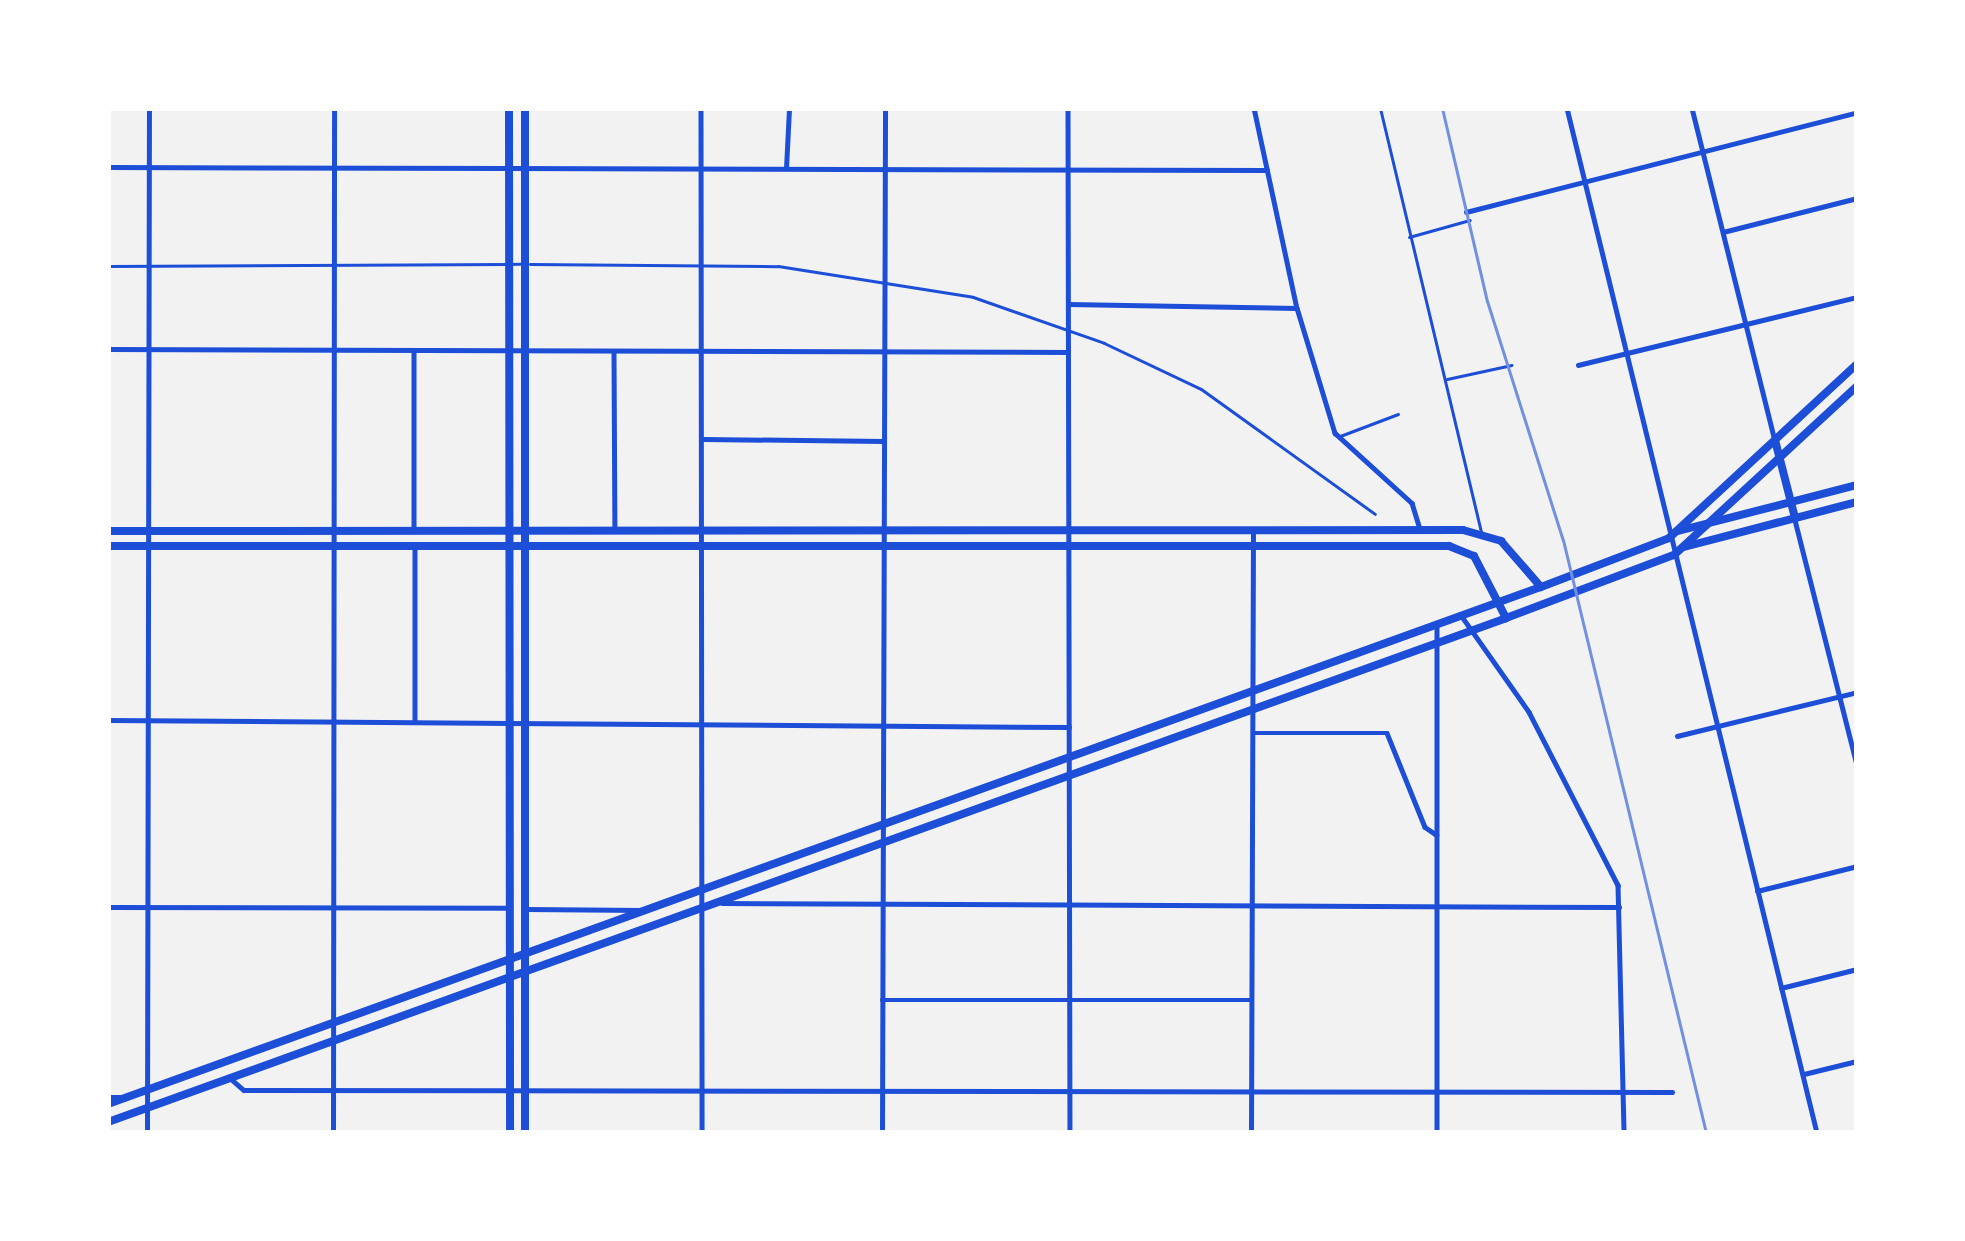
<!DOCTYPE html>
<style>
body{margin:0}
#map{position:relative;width:1965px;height:1241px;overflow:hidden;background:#f2f2f2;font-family:"Roboto Serif",serif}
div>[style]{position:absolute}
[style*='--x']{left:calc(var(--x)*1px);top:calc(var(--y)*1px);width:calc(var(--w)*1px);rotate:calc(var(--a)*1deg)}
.service>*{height:3px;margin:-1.5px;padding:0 1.5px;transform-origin:1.5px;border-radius:1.5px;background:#1d4ed8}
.minor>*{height:4.5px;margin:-2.25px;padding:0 2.25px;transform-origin:2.25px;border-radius:2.25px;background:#1d4ed8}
.secondary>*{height:8px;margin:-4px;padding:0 4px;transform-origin:4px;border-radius:4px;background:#1d4ed8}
.primary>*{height:8px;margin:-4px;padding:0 4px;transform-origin:4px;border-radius:4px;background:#1d4ed8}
.rail>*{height:3px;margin:-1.5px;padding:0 1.5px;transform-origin:1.5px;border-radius:1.5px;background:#7290e2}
span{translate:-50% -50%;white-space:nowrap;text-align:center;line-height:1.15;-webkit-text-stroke:9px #fff;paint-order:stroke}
.frame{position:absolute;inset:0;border:111px solid #fff;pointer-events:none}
</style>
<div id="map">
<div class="service">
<i style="--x:1380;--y:108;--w:436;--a:76.6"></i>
<i style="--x:1409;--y:237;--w:63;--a:-15.6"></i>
<i style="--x:530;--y:264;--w:248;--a:0.5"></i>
<i style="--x:778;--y:266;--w:197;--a:9"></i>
<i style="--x:973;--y:297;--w:139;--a:19.3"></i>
<i style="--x:1104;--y:343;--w:107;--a:25.4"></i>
<i style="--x:1201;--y:389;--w:214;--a:35.7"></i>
<i style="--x:108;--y:266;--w:412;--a:-0.3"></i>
<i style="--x:1447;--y:379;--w:66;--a:-12.3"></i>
<i style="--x:1340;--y:436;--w:62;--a:-20.8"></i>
</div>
<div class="minor">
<i style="--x:701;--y:108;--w:1025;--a:89.94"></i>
<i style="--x:1068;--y:108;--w:1025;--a:89.89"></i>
<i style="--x:1254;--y:108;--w:205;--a:77.9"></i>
<i style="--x:1297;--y:308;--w:131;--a:73.1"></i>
<i style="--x:1335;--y:433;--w:104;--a:42.3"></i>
<i style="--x:1412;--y:503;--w:28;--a:73"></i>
<i style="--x:1567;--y:108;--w:1055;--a:76.29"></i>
<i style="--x:1692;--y:108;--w:342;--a:76"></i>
<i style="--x:108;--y:167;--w:1159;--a:0.15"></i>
<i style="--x:786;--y:168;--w:60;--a:-87.1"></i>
<i style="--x:1466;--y:212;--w:404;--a:-14.3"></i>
<i style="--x:1723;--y:232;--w:138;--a:-14.2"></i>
<i style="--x:1068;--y:304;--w:228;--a:1"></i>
<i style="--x:108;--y:349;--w:960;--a:0.18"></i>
<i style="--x:414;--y:352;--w:179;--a:90"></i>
<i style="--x:614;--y:353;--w:175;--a:89.7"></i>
<i style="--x:1578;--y:365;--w:287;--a:-13.7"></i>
<i style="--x:703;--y:439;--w:180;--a:0.6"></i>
<i style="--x:1795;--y:520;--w:253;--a:75.8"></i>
<i style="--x:415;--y:547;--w:173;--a:90"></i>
<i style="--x:1463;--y:618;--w:115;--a:54.9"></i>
<i style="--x:1529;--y:712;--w:195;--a:62.8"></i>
<i style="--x:1618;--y:885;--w:248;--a:88.6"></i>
<i style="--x:1437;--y:624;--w:509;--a:90"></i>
<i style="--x:108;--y:720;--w:961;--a:0.42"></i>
<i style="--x:1253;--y:733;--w:134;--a:0"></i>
<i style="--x:1387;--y:733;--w:101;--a:68"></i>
<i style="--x:1425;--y:827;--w:14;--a:34"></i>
<i style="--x:1677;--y:736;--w:185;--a:-13.7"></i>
<i style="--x:1757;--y:891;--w:103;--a:-14"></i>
<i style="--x:722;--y:903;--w:897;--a:0.26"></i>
<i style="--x:108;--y:907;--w:402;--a:0.1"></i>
<i style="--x:527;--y:909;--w:115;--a:0.5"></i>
<i style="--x:1781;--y:988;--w:78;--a:-14"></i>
<i style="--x:882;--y:1000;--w:370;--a:0"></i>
<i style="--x:1804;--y:1074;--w:55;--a:-13.8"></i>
<i style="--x:230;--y:1078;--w:18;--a:41"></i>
<i style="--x:244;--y:1090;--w:1428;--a:0.08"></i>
<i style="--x:108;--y:1097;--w:13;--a:0"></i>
<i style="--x:147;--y:1133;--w:1025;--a:-89.89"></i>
<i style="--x:333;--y:1133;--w:1025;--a:-89.94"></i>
<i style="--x:882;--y:1133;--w:1025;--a:-89.83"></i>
<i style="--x:1251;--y:1133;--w:600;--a:-89.81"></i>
</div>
<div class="secondary">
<i style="--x:1775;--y:440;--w:81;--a:75.6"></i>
<i style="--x:1678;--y:531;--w:185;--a:-14.4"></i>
<i style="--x:1684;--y:547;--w:179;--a:-14.6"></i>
<i style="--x:108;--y:1104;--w:1523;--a:-19.84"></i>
<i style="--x:108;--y:1122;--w:1486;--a:-19.82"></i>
</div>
<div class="primary">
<i style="--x:509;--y:108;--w:1025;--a:89.94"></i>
<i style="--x:108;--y:531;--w:1355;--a:-0.04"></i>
<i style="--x:1463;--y:530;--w:40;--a:16"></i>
<i style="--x:1501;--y:541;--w:61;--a:49"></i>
<i style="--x:1541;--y:587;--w:137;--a:-20.9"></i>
<i style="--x:1669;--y:538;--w:256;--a:-42.8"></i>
<i style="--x:108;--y:546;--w:1341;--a:0"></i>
<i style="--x:1449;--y:546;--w:27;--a:22"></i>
<i style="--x:1474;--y:556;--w:70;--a:62.7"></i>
<i style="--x:1506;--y:618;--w:179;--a:-20.6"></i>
<i style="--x:1674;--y:555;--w:249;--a:-42.7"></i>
<i style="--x:525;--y:1133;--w:1025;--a:-90"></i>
</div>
<div class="rail">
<i style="--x:1442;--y:108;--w:198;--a:76.9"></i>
<i style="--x:1487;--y:301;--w:251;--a:72.4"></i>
<i style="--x:1563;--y:540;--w:610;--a:76.44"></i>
</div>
<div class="frame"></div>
</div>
